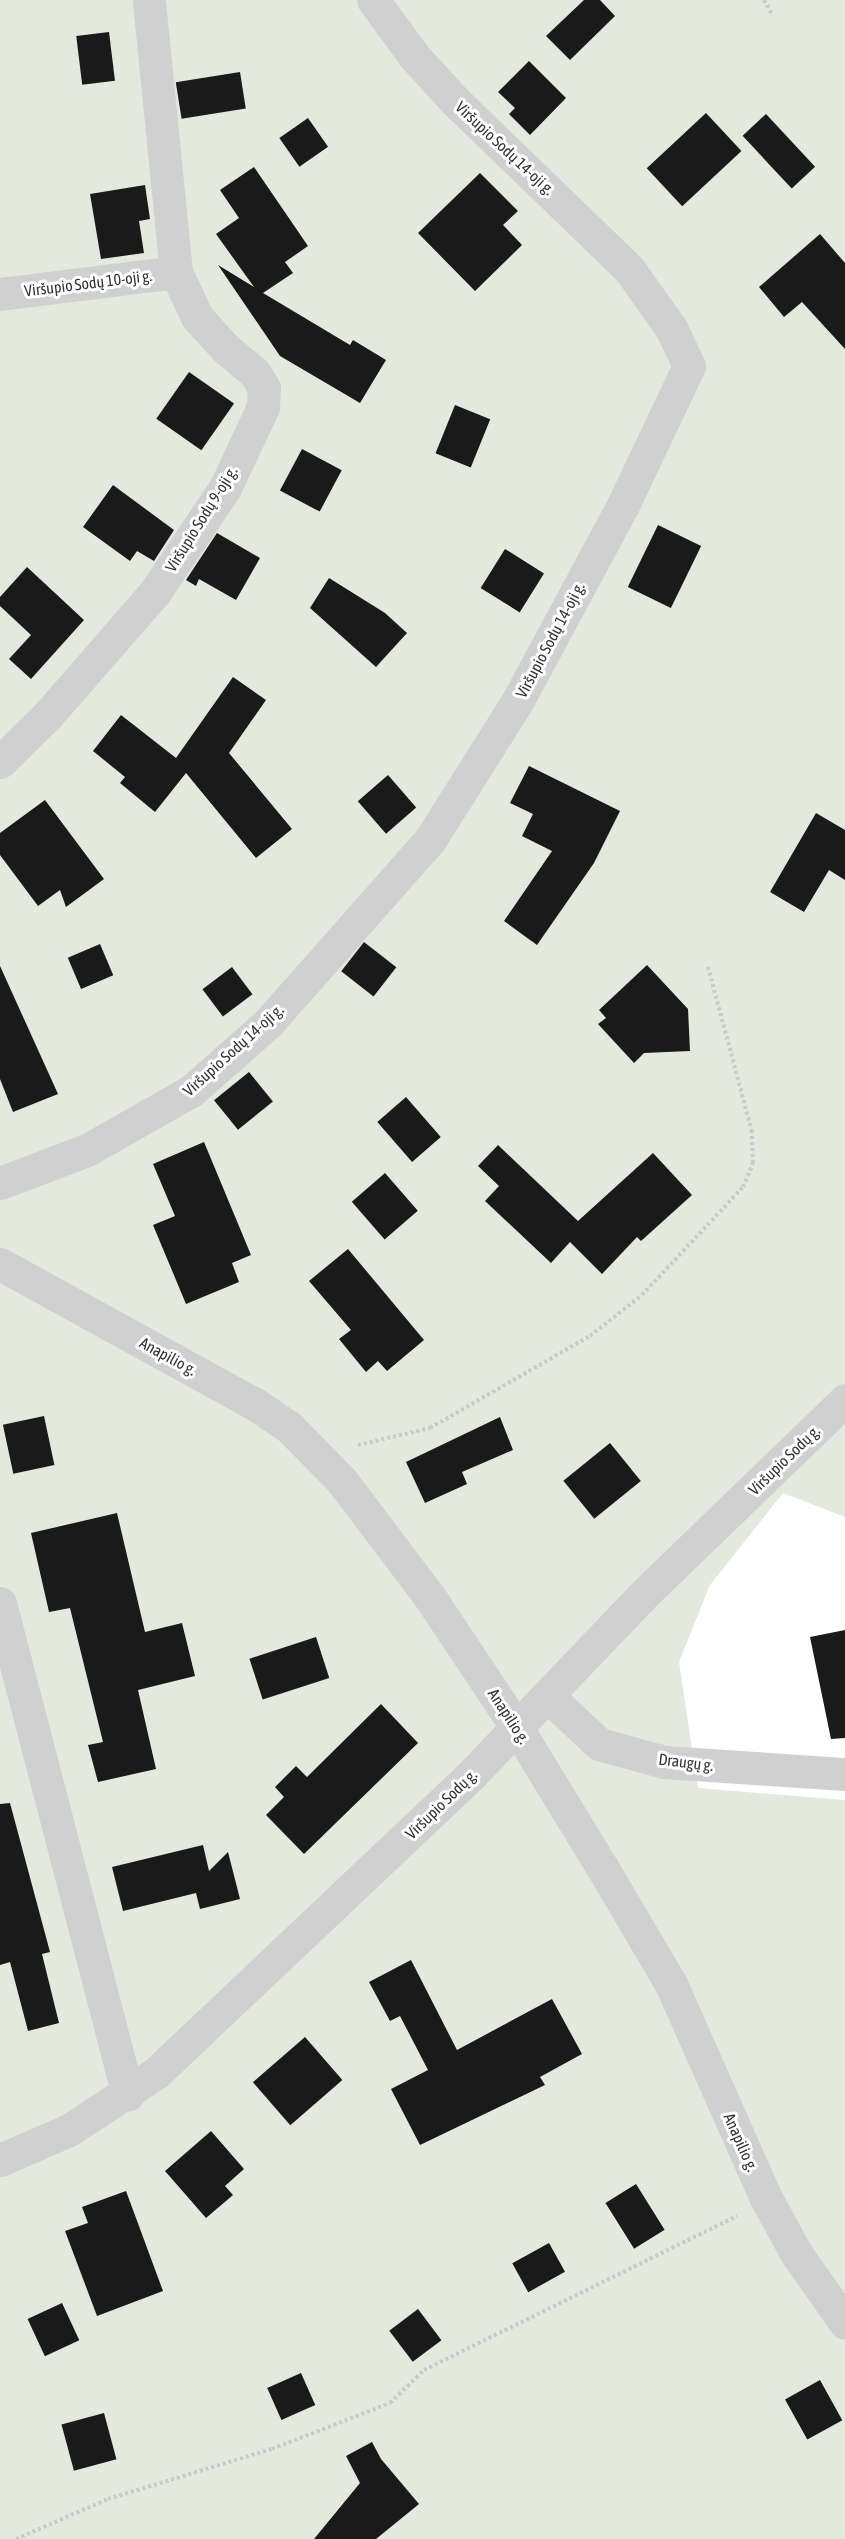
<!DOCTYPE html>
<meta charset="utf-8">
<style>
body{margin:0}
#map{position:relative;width:845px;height:2539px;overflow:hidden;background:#fff;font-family:"Asap Condensed",sans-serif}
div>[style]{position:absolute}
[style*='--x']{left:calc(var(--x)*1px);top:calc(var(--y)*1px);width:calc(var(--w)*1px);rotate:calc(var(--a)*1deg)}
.green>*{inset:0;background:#e3e9dc}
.building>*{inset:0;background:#1a1a1a;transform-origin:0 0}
.path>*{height:4px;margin-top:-2px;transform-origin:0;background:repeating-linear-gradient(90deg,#cacaca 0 3px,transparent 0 6px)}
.minor>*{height:33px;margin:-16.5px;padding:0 16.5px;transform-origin:16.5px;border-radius:16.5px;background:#d0d0d0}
span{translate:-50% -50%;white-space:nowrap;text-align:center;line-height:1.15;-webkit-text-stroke:6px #fff;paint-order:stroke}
.street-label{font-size:16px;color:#333}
</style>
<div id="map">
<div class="green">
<i style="clip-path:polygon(0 0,845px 0,845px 1517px,783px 1493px,710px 1585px,679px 1662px,698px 1788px,845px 1800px,845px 2539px,0 2539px)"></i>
</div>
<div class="building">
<i style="clip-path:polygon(584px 0,600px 0,615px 16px,570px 60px,546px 36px)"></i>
<i style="left:109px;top:32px;width:49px;height:33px;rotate:83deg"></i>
<i style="clip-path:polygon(529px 61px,566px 98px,530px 135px,509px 114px,515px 108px,498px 92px)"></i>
<i style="left:240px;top:72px;width:37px;height:65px;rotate:81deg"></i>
<i style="left:706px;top:113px;width:52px;height:81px;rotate:47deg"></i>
<i style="left:766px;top:114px;width:72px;height:32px;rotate:47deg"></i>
<i style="left:308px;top:118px;width:35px;height:35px;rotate:55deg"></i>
<i style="clip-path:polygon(254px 167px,308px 246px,285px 262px,293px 273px,263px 293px,350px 345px,353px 340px,386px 360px,360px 403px,280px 356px,218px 265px,254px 287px,216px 234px,239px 218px,220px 190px)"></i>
<i style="clip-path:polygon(480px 173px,518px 211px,503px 225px,522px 245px,475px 291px,418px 233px)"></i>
<i style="clip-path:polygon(145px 185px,150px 219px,139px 221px,144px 253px,101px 259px,90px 194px)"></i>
<i style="clip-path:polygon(820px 234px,845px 263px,845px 349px,802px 302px,784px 317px,759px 287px)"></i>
<i style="left:189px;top:372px;width:55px;height:57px;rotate:35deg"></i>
<i style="left:455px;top:405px;width:38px;height:52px;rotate:22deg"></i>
<i style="left:302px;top:449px;width:45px;height:47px;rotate:28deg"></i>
<i style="clip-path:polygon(113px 485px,174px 530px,154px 561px,137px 551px,130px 561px,83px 527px)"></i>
<i style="left:658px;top:525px;width:48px;height:69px;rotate:26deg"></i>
<i style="clip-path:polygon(217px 533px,260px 558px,236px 600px,199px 579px,196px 586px,186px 580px)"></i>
<i style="left:505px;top:549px;width:46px;height:46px;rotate:32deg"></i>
<i style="clip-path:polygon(27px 567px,84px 620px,31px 679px,9px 659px,31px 635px,0 606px,0 597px)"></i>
<i style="clip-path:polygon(329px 578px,385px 613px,407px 633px,376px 667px,310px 608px)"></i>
<i style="clip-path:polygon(233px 677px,266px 700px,229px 753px,292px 829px,256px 858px,186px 773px,155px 812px,120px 783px,125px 777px,93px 751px,121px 715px,176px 758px)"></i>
<i style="clip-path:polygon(529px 766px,620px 811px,594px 863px,537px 945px,504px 921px,552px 851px,522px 836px,533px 814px,510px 803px)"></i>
<i style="left:388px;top:775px;width:43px;height:40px;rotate:49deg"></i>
<i style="clip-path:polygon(45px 800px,104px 879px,66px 907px,60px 890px,38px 906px,0 855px,0 833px)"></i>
<i style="clip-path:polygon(816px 813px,845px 830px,845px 880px,829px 870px,804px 912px,770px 892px)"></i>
<i style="left:364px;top:942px;width:41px;height:37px;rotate:38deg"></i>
<i style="left:100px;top:944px;width:34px;height:35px;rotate:67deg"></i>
<i style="clip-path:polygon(647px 965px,688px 1009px,690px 1051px,644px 1053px,634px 1063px,598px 1024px,606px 1018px,599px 1010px)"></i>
<i style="clip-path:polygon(0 966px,58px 1094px,13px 1112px,0 1079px)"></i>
<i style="left:232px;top:967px;width:34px;height:37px;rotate:53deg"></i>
<i style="left:249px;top:1072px;width:38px;height:45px;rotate:51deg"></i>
<i style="left:406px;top:1097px;width:53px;height:38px;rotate:49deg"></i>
<i style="clip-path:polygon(204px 1142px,251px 1255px,232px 1263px,239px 1282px,186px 1304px,153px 1225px,175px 1216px,153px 1164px)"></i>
<i style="clip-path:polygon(498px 1145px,578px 1221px,653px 1153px,692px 1195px,641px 1241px,637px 1237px,602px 1274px,570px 1242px,551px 1263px,485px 1201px,499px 1186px,478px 1166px)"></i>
<i style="left:385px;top:1173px;width:50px;height:44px;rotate:49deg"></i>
<i style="clip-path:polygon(348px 1249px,424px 1340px,387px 1371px,378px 1361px,366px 1372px,339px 1339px,351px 1330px,309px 1281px)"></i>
<i style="left:44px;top:1416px;width:50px;height:42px;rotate:78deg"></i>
<i style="clip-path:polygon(500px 1417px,513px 1450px,462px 1472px,467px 1484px,425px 1503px,406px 1462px)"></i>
<i style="left:610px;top:1443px;width:49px;height:60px;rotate:51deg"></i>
<i style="clip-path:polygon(117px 1513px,145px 1632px,182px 1623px,195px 1676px,138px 1690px,156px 1769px,98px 1782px,88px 1745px,103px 1742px,70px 1608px,49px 1612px,31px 1533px)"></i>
<i style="clip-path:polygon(845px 1630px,845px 1738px,831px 1739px,810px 1637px)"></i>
<i style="left:316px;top:1637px;width:43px;height:70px;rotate:72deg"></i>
<i style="clip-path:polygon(381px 1704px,418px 1743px,304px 1854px,266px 1815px,284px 1797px,275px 1787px,296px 1766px,307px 1777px)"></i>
<i style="clip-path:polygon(10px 1803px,50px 1952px,42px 1954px,59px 2023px,28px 2031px,10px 1962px,0 1965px,0 1804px)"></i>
<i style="clip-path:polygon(203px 1845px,209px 1871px,228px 1852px,240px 1899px,200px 1909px,196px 1893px,123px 1911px,112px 1867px)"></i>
<i style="clip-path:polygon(411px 1960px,457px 2050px,552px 1999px,582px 2054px,540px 2077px,545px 2085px,420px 2145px,391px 2089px,428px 2070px,400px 2016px,390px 2021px,369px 1982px)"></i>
<i style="left:305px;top:2037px;width:57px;height:69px;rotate:49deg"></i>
<i style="clip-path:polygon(211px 2131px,244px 2169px,225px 2186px,233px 2195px,206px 2218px,165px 2171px)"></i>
<i style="left:636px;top:2184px;width:54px;height:36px;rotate:58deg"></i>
<i style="clip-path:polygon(126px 2191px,163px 2291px,97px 2316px,65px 2231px,88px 2223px,82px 2207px)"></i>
<i style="left:549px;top:2243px;width:33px;height:42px;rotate:61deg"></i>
<i style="left:62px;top:2303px;width:41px;height:38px;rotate:65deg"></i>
<i style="left:418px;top:2309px;width:39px;height:36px;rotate:53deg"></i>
<i style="left:301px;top:2373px;width:35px;height:37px;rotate:66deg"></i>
<i style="left:820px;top:2380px;width:46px;height:40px;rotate:61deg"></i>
<i style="left:104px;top:2413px;width:48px;height:44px;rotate:75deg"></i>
<i style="clip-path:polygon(372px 2442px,381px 2459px,419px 2504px,376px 2539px,314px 2539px,360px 2483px,346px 2456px)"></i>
</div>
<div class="path">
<i style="--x:764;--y:0;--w:18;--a:61"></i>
<i style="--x:358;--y:1445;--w:74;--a:-13.3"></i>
<i style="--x:430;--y:1428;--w:185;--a:-29.9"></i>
<i style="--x:590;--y:1336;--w:66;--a:-38.3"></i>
<i style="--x:642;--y:1295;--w:148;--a:-46.9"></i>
<i style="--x:743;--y:1187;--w:26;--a:-67"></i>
<i style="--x:753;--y:1163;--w:31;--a:-92"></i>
<i style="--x:752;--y:1132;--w:171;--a:-104.9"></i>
<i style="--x:16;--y:2539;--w:100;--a:-23.5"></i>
<i style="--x:108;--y:2499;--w:171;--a:-17"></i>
<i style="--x:272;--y:2449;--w:127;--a:-21.3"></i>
<i style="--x:390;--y:2403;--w:47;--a:-44.1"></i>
<i style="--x:424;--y:2370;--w:349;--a:-26.2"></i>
</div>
<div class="minor">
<i style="--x:0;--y:294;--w:177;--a:-7.1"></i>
<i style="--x:0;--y:762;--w:66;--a:-44.4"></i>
<i style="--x:47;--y:716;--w:164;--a:-48.9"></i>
<i style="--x:155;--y:592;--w:125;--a:-56.1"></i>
<i style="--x:225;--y:488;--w:89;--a:-64.9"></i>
<i style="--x:263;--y:407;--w:19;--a:-87"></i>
<i style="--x:264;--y:388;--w:17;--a:-121"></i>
<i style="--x:255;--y:373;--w:38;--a:-140"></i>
<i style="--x:226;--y:349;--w:43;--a:-132.2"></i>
<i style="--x:197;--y:317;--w:50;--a:-115"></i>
<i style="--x:176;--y:272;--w:273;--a:-95.7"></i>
<i style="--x:0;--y:1183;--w:93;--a:-20.8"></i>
<i style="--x:87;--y:1150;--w:120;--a:-29.6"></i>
<i style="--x:191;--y:1091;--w:103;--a:-41.4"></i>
<i style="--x:268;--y:1023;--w:244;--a:-48.5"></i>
<i style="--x:430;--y:840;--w:163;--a:-57.8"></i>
<i style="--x:517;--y:702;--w:224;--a:-61.7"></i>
<i style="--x:623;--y:505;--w:154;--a:-64.6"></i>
<i style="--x:689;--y:366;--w:42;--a:-115.3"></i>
<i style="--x:671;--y:328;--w:72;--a:-125.4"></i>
<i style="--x:629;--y:269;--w:239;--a:-136"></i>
<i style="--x:457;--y:103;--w:64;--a:-132.5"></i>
<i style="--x:414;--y:56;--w:69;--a:-126.2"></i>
<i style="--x:0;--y:1264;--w:291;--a:28.8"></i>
<i style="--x:255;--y:1404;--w:41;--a:34.1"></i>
<i style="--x:289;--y:1427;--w:76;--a:45.5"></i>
<i style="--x:342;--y:1481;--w:144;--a:52.9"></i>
<i style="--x:429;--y:1596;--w:159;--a:56.3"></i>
<i style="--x:517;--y:1728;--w:163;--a:58.6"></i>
<i style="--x:602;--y:1867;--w:136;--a:59.5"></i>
<i style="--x:671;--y:1984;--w:234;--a:66.1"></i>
<i style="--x:766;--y:2198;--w:63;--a:61.4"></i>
<i style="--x:796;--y:2253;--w:85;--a:55"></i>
<i style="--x:0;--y:1603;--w:508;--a:75.42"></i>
<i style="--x:548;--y:1696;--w:70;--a:43.3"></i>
<i style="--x:599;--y:1744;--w:67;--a:15.5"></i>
<i style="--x:664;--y:1762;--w:181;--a:3.8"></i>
<i style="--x:0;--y:2160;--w:75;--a:-23.5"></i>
<i style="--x:69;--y:2130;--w:104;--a:-33.2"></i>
<i style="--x:156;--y:2073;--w:436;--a:-43.4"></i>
<i style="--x:473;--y:1773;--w:242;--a:-46.3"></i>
<i style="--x:640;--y:1598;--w:285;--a:-44"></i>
</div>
<div class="street-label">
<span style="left:505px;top:148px;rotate:43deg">Viršupio Sodų 14-oji g.</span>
<span style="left:88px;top:283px;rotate:-7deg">Viršupio Sodų 10-oji g.</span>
<span style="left:201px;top:519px;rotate:-58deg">Viršupio Sodų 9-oji g.</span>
<span style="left:550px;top:640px;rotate:-62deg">Viršupio Sodų 14-oji g.</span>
<span style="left:233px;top:1050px;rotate:-42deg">Viršupio Sodų 14-oji g.</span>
<span style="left:168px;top:1356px;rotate:29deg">Anapilio g.</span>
<span style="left:784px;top:1460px;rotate:-44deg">Viršupio Sodų g.</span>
<span style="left:509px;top:1716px;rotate:57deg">Anapilio g.</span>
<span style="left:686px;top:1762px;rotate:7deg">Draugų g.</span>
<span style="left:441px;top:1804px;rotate:-44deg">Viršupio Sodų g.</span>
<span style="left:741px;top:2142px;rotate:66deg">Anapilio g.</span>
</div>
</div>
